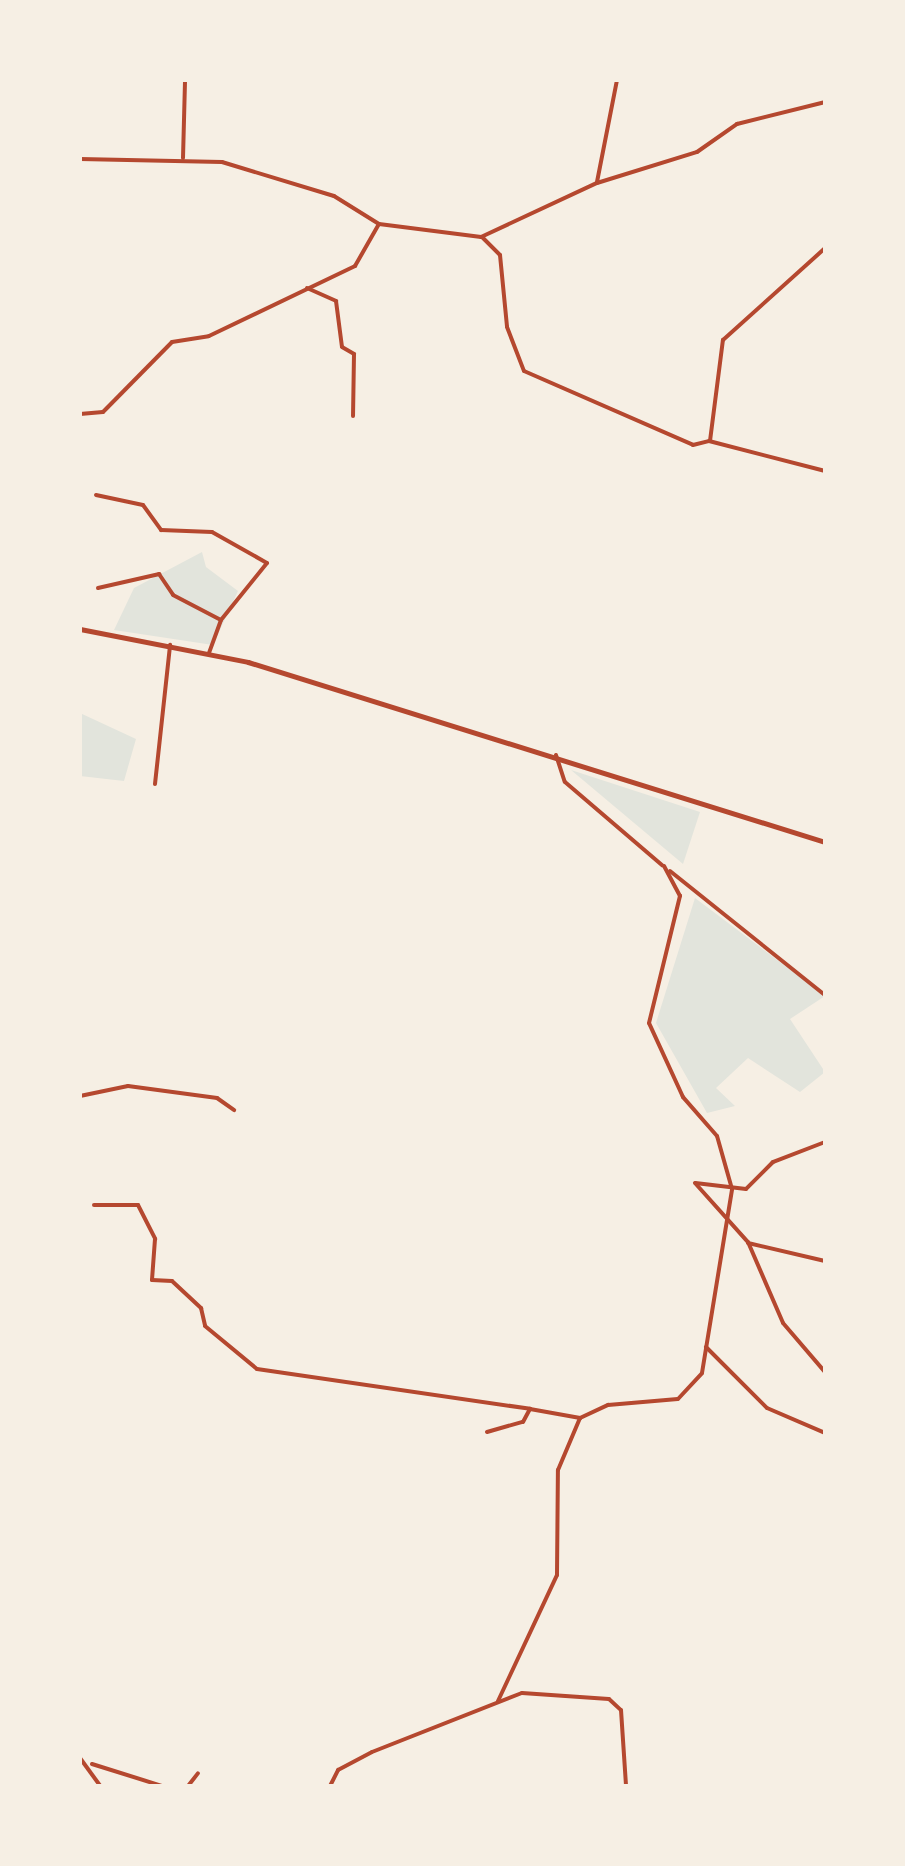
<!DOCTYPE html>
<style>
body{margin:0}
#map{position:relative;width:905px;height:1866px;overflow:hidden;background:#f6efe4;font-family:"Work Sans",sans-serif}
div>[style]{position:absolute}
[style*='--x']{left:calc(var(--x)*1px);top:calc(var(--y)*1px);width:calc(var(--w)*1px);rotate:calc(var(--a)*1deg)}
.green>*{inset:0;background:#e2e4dc}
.minor>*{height:4px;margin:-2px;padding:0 2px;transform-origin:2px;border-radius:2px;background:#b5482f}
.secondary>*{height:5px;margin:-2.5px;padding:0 2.5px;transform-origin:2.5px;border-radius:2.5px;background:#b5482f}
span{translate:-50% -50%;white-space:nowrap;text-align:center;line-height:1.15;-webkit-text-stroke:9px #f6efe4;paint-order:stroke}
.frame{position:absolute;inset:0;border:82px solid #f6efe4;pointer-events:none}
</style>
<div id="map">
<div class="green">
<i style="clip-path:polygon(202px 552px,206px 567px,238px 591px,213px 645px,114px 630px,134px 588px)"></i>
<i style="clip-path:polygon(80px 713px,136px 739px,124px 781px,80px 776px)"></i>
<i style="clip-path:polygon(571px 770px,700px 812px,683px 864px)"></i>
<i style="clip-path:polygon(695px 898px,825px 996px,790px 1019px,825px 1072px,800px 1092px,748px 1058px,716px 1088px,735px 1106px,707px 1113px,656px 1023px)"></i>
</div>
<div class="minor">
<i style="--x:183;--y:158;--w:78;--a:-88.5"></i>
<i style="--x:80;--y:159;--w:142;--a:1.2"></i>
<i style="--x:222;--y:162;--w:117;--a:16.9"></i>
<i style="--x:334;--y:196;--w:53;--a:31.9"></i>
<i style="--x:379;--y:224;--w:103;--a:7.3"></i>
<i style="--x:481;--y:237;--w:128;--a:-25"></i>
<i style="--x:597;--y:183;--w:105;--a:-17.2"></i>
<i style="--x:697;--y:152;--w:49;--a:-35"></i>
<i style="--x:737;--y:124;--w:91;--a:-14"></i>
<i style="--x:597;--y:182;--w:104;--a:-78.9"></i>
<i style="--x:483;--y:238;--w:24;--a:45"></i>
<i style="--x:500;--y:255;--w:72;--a:84.4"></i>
<i style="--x:507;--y:327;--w:47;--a:68.9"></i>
<i style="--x:524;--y:371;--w:184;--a:23.6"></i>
<i style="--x:693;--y:445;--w:16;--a:-14"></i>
<i style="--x:709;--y:441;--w:120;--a:14.5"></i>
<i style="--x:307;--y:288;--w:32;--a:24"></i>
<i style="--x:336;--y:301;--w:46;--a:82.6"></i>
<i style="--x:342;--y:347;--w:14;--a:30"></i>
<i style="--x:354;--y:354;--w:62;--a:90.9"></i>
<i style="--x:80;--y:414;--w:23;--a:-5"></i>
<i style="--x:103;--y:412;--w:98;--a:-45.4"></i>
<i style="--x:172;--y:342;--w:37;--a:-9"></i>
<i style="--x:209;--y:336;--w:162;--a:-25.6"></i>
<i style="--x:355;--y:266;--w:48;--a:-60.3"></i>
<i style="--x:710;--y:441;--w:102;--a:-82.7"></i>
<i style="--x:723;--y:340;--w:137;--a:-42"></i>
<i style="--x:96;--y:495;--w:48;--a:12"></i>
<i style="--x:143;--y:505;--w:31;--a:54"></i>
<i style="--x:161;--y:530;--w:51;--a:2.2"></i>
<i style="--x:212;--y:532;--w:63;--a:29.4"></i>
<i style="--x:267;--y:563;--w:73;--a:128.9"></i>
<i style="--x:221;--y:620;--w:35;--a:110"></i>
<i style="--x:98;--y:588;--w:63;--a:-12.9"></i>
<i style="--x:159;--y:574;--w:25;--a:56"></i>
<i style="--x:173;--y:595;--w:54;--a:27.5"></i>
<i style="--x:556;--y:755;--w:28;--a:72"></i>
<i style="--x:565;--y:782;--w:128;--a:40.6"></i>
<i style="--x:155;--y:784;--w:140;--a:-83.8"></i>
<i style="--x:670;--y:871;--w:198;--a:38.7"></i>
<i style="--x:80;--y:1096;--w:49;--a:-11.8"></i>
<i style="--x:128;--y:1086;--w:90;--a:7.7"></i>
<i style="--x:217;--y:1098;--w:21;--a:35"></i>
<i style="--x:825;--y:1142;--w:56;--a:159"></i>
<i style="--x:773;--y:1162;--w:38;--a:135"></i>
<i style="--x:746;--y:1189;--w:51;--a:-173.3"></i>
<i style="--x:695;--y:1183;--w:79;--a:48.1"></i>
<i style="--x:748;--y:1242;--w:88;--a:66.6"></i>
<i style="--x:783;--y:1323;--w:65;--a:49.4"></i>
<i style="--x:94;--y:1205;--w:44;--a:0"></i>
<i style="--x:138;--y:1205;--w:38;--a:63"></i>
<i style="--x:155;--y:1239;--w:41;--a:94.2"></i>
<i style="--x:152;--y:1280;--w:20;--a:3"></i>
<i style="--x:172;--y:1281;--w:40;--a:43"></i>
<i style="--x:201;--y:1308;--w:18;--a:77"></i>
<i style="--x:205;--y:1326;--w:67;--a:39.6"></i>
<i style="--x:257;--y:1369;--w:276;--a:8.3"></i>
<i style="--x:748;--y:1243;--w:79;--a:13.2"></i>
<i style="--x:706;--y:1347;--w:86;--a:45"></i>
<i style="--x:767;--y:1408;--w:63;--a:23.3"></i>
<i style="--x:487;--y:1432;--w:37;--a:-16"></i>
<i style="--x:523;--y:1422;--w:15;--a:-62"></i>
<i style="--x:530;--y:1409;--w:51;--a:10.2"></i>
<i style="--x:498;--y:1701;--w:139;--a:-64.9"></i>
<i style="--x:557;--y:1575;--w:105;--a:-89.5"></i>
<i style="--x:558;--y:1470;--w:56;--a:-67.1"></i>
<i style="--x:580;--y:1418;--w:31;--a:-25"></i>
<i style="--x:608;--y:1405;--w:70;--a:-4.9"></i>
<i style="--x:678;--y:1399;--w:35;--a:-47"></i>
<i style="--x:702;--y:1373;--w:186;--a:-80.7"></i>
<i style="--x:732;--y:1189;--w:55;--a:-105.8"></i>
<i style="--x:717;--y:1136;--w:52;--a:-131.1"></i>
<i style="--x:683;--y:1097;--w:81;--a:-114.7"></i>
<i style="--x:649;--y:1023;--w:131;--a:-76.3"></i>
<i style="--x:680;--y:896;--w:34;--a:-118"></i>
<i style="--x:80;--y:1758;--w:34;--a:54"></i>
<i style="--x:92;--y:1764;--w:73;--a:17.4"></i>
<i style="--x:188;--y:1786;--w:16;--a:-52"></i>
<i style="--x:330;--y:1786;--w:18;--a:-63"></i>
<i style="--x:338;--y:1770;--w:38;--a:-28"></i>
<i style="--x:372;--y:1752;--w:161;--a:-21.5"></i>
<i style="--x:522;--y:1693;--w:87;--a:3.9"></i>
<i style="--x:609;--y:1699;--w:16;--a:43"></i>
<i style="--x:621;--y:1710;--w:76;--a:86.2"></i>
</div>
<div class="secondary">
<i style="--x:80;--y:629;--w:171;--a:11.1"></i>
<i style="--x:248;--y:662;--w:604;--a:17.33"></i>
</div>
<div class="frame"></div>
</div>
